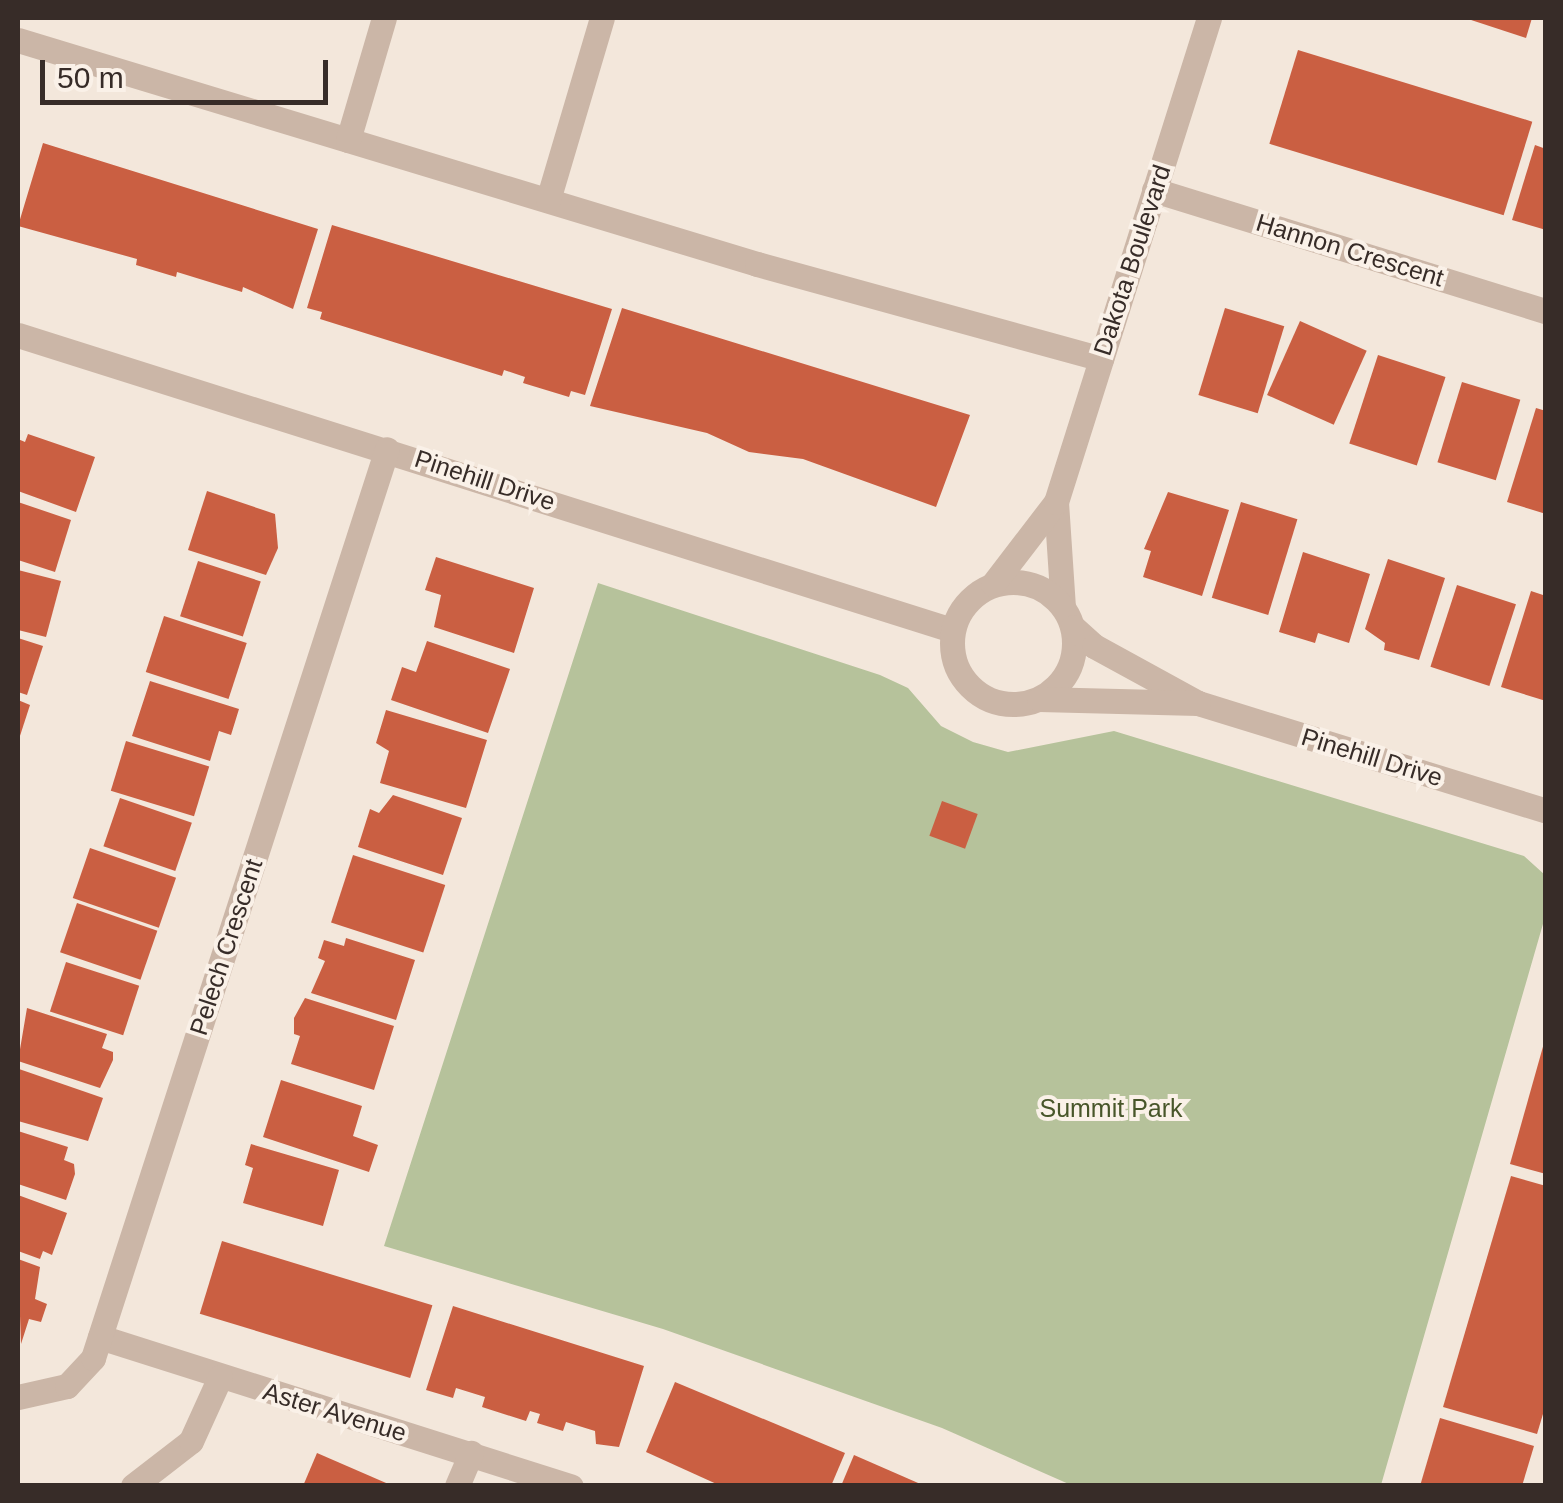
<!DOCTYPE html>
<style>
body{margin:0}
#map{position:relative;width:1563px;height:1503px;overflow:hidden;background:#f3e7db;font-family:Arial,sans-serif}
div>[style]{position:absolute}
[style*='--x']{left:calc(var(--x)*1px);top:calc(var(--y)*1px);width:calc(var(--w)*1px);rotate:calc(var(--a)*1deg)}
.green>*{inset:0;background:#b6c29b}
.building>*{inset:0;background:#ca5f42;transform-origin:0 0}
.minor>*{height:25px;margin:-12.5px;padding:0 12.5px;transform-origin:12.5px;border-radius:12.5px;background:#cbb6a7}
.minor>.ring{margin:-12.5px;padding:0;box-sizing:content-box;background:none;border:25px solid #cbb6a7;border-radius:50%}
span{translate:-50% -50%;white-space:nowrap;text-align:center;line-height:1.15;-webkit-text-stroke:8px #faf1e8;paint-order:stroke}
.street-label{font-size:25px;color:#372c28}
.park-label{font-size:25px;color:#48562a}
.frame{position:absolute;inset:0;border:20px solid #372c28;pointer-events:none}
.scale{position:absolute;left:40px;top:60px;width:288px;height:45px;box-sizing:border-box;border:5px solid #372c28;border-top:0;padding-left:12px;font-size:30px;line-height:35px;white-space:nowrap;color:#372c28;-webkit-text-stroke:8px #faf1e8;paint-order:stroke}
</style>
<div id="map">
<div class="green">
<i style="clip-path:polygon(598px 583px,880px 675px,908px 688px,941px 726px,973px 742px,1008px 752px,1114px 731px,1524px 856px,1545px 875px,1545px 917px,1381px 1485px,1071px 1485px,942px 1428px,663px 1329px,384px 1246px)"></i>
</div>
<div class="building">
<i style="clip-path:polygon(1465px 18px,1532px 18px,1526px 38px)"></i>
<i style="left:1298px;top:50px;width:245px;height:98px;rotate:17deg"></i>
<i style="clip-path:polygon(43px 143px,318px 229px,293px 309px,243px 287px,242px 292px,177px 272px,176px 277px,136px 265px,137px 259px,18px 226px)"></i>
<i style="clip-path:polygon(1535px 145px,1546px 149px,1546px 230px,1512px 220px)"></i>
<i style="clip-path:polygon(332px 225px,612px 309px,585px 395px,571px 391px,569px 397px,523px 383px,525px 377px,504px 370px,502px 376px,320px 319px,322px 312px,307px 308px)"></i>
<i style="clip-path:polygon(622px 308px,970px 415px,936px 507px,803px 459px,749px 452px,707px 433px,590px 406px)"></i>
<i style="left:1225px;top:308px;width:62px;height:91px;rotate:17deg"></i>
<i style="left:1300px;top:321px;width:73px;height:81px;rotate:24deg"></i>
<i style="left:1378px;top:355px;width:71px;height:93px;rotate:18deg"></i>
<i style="left:1462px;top:382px;width:61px;height:84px;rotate:17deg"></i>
<i style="clip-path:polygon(1536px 408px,1546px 411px,1546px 514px,1507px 502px)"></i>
<i style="clip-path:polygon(28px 434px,95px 457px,76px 512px,18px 491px,18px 439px,25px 442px)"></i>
<i style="clip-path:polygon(207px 491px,275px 514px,278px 548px,266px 575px,188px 550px)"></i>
<i style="clip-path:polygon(1168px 492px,1229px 510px,1202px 596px,1143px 577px,1151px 551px,1144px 549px)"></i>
<i style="clip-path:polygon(18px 502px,71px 520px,55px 572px,18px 560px)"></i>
<i style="left:1241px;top:502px;width:59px;height:100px;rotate:17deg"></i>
<i style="clip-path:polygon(1303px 552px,1370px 574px,1349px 643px,1318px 633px,1315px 643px,1279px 632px)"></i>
<i style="clip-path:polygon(436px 557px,534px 588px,514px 653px,434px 627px,441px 595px,425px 590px)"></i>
<i style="clip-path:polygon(1388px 559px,1445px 578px,1419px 660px,1384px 650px,1385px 643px,1365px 629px)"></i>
<i style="left:198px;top:561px;width:66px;height:58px;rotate:18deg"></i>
<i style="clip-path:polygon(18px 570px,61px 581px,46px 637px,18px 630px)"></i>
<i style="left:1457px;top:585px;width:62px;height:86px;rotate:18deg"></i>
<i style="clip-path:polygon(1531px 591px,1546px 596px,1546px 701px,1501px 687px)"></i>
<i style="left:164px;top:616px;width:87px;height:59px;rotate:18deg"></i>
<i style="clip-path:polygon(18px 638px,43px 646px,27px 695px,18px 692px)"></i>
<i style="clip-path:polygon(427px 641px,510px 669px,488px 733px,391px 700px,402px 667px,416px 672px)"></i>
<i style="clip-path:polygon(150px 681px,239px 709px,231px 735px,219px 731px,210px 761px,132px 736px)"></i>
<i style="clip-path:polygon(18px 700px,30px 705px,18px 742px)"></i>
<i style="clip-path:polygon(386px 710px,487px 740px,466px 808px,380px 783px,389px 751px,376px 743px)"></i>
<i style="left:126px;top:741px;width:87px;height:52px;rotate:17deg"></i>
<i style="clip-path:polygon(393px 795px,462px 818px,443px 875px,358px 847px,370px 809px,379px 813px)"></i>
<i style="left:120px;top:798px;width:76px;height:51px;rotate:19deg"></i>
<i style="left:942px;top:801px;width:38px;height:37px;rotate:20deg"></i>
<i style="left:90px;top:848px;width:91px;height:53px;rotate:19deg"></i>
<i style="left:353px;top:855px;width:97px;height:71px;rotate:18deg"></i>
<i style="left:77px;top:903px;width:85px;height:52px;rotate:19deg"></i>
<i style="clip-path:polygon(346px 938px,415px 960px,396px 1020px,311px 993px,325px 961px,318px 958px,324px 940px,344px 946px)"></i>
<i style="left:66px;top:962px;width:77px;height:52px;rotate:18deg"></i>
<i style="clip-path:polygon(305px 998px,394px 1026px,374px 1090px,291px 1064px,300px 1036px,294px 1034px,294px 1018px)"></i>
<i style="clip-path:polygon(27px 1008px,107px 1034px,102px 1048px,113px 1052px,113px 1060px,100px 1088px,18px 1061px)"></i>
<i style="clip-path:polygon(1544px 1043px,1546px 1043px,1546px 1174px,1510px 1164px)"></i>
<i style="clip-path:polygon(19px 1069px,103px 1098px,88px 1141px,18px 1121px)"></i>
<i style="clip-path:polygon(281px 1080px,362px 1106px,353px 1136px,378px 1145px,369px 1172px,263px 1137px)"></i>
<i style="clip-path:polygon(18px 1131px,68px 1147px,64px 1160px,74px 1164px,75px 1174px,66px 1200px,18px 1184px)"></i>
<i style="clip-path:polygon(251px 1144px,339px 1170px,323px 1226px,243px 1203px,253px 1168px,245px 1165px)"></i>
<i style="clip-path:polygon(1511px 1176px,1546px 1186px,1546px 1404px,1537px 1434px,1443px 1407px)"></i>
<i style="clip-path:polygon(18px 1195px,67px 1213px,52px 1255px,43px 1251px,40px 1259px,18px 1251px)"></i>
<i style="left:222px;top:1241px;width:220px;height:76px;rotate:17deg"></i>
<i style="clip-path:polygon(18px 1259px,40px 1267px,35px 1299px,47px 1304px,41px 1322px,29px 1319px,21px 1344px)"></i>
<i style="clip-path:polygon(453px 1306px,644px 1366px,619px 1447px,596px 1444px,595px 1431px,566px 1422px,563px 1431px,537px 1423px,540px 1414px,530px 1411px,526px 1421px,482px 1407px,485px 1397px,456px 1388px,453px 1398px,426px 1390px)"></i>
<i style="clip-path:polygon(675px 1382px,845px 1453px,831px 1486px,721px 1486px,646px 1452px)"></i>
<i style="clip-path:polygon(1440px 1418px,1534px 1446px,1522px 1486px,1420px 1486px)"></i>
<i style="clip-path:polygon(317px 1453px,393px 1486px,303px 1486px)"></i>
<i style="clip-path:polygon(854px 1455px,925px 1486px,841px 1486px)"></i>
</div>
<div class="minor">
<i style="--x:18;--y:40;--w:772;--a:16.86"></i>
<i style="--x:757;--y:264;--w:357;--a:15.4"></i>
<i style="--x:348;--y:140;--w:127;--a:-73.6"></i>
<i style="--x:1154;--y:190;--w:410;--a:17.2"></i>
<i style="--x:548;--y:200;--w:190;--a:-73.5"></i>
<i style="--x:18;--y:335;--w:979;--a:17.53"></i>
<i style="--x:1056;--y:502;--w:105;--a:86.2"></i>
<i class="ring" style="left:952px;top:582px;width:97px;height:97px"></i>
<i style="--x:993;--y:584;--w:103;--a:-52.5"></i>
<i style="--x:1056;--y:502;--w:508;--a:-72.46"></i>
<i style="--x:1073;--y:627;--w:28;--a:42"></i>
<i style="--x:1094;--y:646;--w:119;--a:28.7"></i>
<i style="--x:1198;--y:703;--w:364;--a:17.2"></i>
<i style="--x:1039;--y:699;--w:159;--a:1.4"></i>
<i style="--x:100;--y:1337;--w:494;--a:17.6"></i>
<i style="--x:18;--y:1397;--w:50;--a:-12.7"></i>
<i style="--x:67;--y:1386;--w:38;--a:-47"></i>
<i style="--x:93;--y:1358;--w:955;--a:-72.08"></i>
<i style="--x:133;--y:1486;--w:73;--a:-37.8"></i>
<i style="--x:191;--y:1441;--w:70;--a:-65.6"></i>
<i style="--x:457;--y:1486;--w:36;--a:-67"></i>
</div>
<div class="street-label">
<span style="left:1350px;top:250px;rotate:17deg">Hannon Crescent</span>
<span style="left:1132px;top:260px;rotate:-72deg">Dakota Boulevard</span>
<span style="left:485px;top:480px;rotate:18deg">Pinehill Drive</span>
<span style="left:1372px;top:757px;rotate:17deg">Pinehill Drive</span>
<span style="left:226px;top:947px;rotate:-72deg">Pelech Crescent</span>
<span style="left:335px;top:1412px;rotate:17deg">Aster Avenue</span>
</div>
<div class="park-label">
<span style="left:1111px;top:1108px">Summit Park</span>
</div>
<div class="frame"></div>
<div class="scale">50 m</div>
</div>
